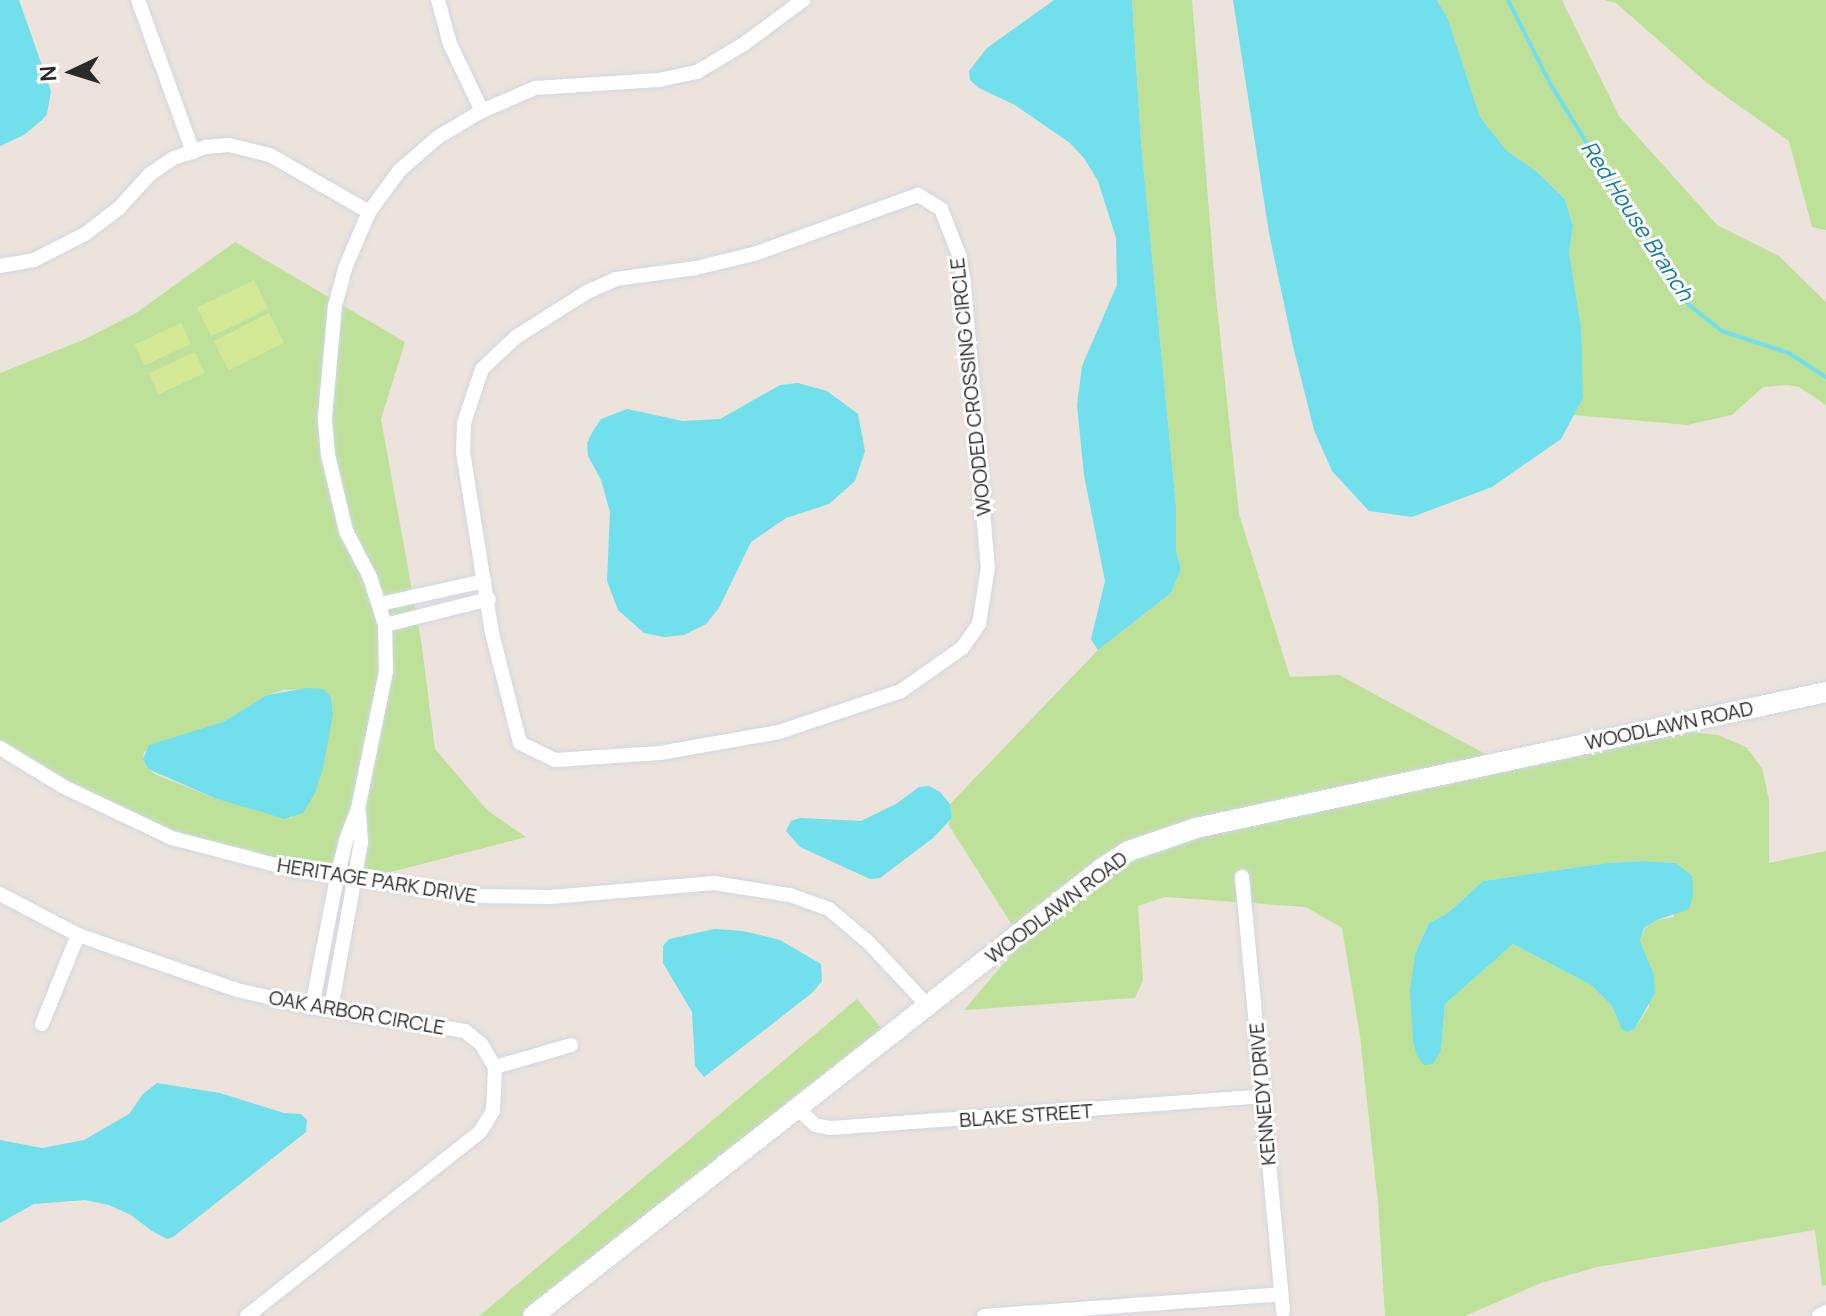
<!DOCTYPE html>
<style>
body{margin:0}
#map{position:relative;width:1826px;height:1316px;overflow:hidden;background:#ece3dc;font-family:Manrope,sans-serif}
div>[style]{position:absolute}
[style*='--x']{left:calc(var(--x)*1px);top:calc(var(--y)*1px);width:calc(var(--w)*1px);rotate:calc(var(--a)*1deg)}
.green>*{inset:0;background:#bee19a;transform-origin:0 0}
.pitch>*{inset:0;background:#d3e995;transform-origin:0 0}
.water>*{inset:0;background:#71dfec}
.stream>*{height:4px;margin:-2px;padding:0 2px;transform-origin:2px;border-radius:2px;background:#71dfec}
.roads{filter:drop-shadow(0 0 2px #d1d7e3) drop-shadow(0 0 2px #d1d7e3)}
.street>*{height:14px;margin:-7px;padding:0 7px;transform-origin:7px;border-radius:7px;background:#fff}
.secondary>*{height:20px;margin:-10px;padding:0 10px;transform-origin:10px;border-radius:10px;background:#fff}
span{translate:-50% -50%;white-space:nowrap;text-align:center;line-height:1.15;-webkit-text-stroke:6px #fff;paint-order:stroke}
.street-label{font-size:20px;color:#2a2a2a}
.water-label{font-size:22px;color:#107f98;font-style:italic}
.north{position:absolute;left:32px;top:32px;width:80px;height:80px;-webkit-text-stroke:6px #fff;paint-order:stroke;rotate:266deg;font-size:22px;font-weight:700;line-height:32px;text-align:center;color:#2a2a2a}
.north::after{content:'';display:block;margin:auto;width:28px;height:36px;background:#2a2a2a;clip-path:polygon(50% 0,100% 100%,50% 72%,0 100%)}
</style>
<div id="map">
<div class="green">
<i style="clip-path:polygon(1132px 0,1192px 0,1216px 297px,1239px 514px,1290px 677px,1339px 675px,1489px 756px,1194px 821px,1014px 928px,948px 824px,952px 818px,950px 804px,1098px 650px,1171px 593px,1181px 569px,1176px 551px,1176px 506px,1141px 142px)"></i>
<i style="clip-path:polygon(1437px 0,1562px 0,1619px 116px,1717px 225px,1779px 256px,1826px 302px,1826px 405px,1799px 387px,1788px 385px,1763px 387px,1732px 415px,1687px 425px,1574px 415px,1583px 398px,1569px 253px,1573px 226px,1565px 199px,1536px 171px,1507px 151px,1480px 117px,1448px 19px)"></i>
<i style="clip-path:polygon(1604px 0,1826px 0,1826px 230px,1812px 227px,1789px 141px,1707px 83px,1616px 3px)"></i>
<i style="clip-path:polygon(evenodd,235px 242px,405px 342px,381px 419px,421px 640px,435px 749px,488px 811px,526px 837px,352px 882px,174px 835px,0 748px,0 373px,83px 340px,136px 313px,235px 242px,324px 689px,331px 697px,333px 714px,292px 818px,217px 799px,157px 775px,148px 769px,143px 759px,144px 752px,223px 722px,267px 695px,283px 690px,324px 689px)"></i>
<i style="clip-path:polygon(evenodd,1677px 731px,1718px 735px,1746px 747px,1762px 768px,1769px 800px,1769px 863px,1826px 851px,1826px 1285px,1822px 1286px,1815px 1230px,1597px 1267px,1541px 1283px,1465px 1316px,1385px 1316px,1378px 1203px,1360px 1036px,1342px 928px,1306px 907px,1165px 897px,1138px 906px,1143px 980px,1135px 998px,964px 1010px,1023px 941px,1106px 874px,1163px 844px,1677px 731px,1643px 861px,1676px 863px,1674px 917px,1657px 920px,1645px 928px,1640px 941px,1645px 954px,1649px 1007px,1635px 1028px,1628px 1032px,1622px 1030px,1612px 1006px,1591px 985px,1513px 944px,1445px 1004px,1441px 1050px,1415px 954px,1429px 923px,1448px 913px,1483px 881px,1608px 863px,1643px 861px)"></i>
<i style="left:857px;top:999px;width:42px;height:514px;rotate:50deg"></i>
</div>
<div class="pitch">
<i style="left:254px;top:280px;width:32px;height:63px;rotate:64deg"></i>
<i style="left:269px;top:313px;width:33px;height:62px;rotate:63deg"></i>
<i style="left:181px;top:323px;width:23px;height:51px;rotate:65deg"></i>
<i style="left:195px;top:352px;width:23px;height:51px;rotate:65deg"></i>
</div>
<div class="water">
<i style="clip-path:polygon(0 0,19px 0,51px 91px,47px 114px,42px 120px,24px 135px,0 146px)"></i>
<i style="clip-path:polygon(1054px 0,1132px 0,1141px 142px,1176px 506px,1176px 551px,1181px 569px,1171px 593px,1098px 650px,1091px 639px,1105px 581px,1084px 475px,1077px 405px,1082px 366px,1117px 285px,1116px 238px,1098px 181px,1084px 158px,1070px 143px,1015px 105px,979px 88px,970px 80px,969px 71px,987px 48px)"></i>
<i style="clip-path:polygon(1233px 0,1437px 0,1448px 19px,1480px 117px,1507px 151px,1536px 171px,1565px 199px,1573px 226px,1569px 253px,1581px 328px,1583px 398px,1561px 439px,1492px 487px,1412px 517px,1369px 511px,1332px 471px,1314px 430px,1293px 346px,1269px 233px)"></i>
<i style="clip-path:polygon(798px 383px,827px 391px,858px 414px,865px 451px,855px 481px,829px 504px,786px 518px,751px 542px,719px 608px,706px 624px,684px 635px,664px 637px,644px 633px,618px 610px,607px 581px,610px 512px,601px 480px,588px 456px,587px 443px,593px 431px,601px 419px,627px 409px,683px 421px,720px 419px,780px 385px)"></i>
<i style="clip-path:polygon(307px 688px,324px 689px,331px 697px,333px 714px,323px 768px,315px 793px,303px 813px,284px 819px,266px 813px,217px 799px,148px 769px,143px 759px,149px 745px,223px 722px,267px 695px)"></i>
<i style="clip-path:polygon(929px 786px,940px 792px,950px 804px,952px 818px,933px 838px,880px 878px,870px 879px,800px 847px,786px 831px,791px 821px,800px 818px,861px 821px,896px 804px,919px 787px)"></i>
<i style="clip-path:polygon(1643px 861px,1676px 863px,1692px 876px,1693px 895px,1689px 909px,1657px 920px,1644px 928px,1640px 941px,1654px 975px,1655px 993px,1635px 1028px,1628px 1032px,1622px 1030px,1612px 1006px,1591px 985px,1513px 944px,1445px 1004px,1441px 1050px,1433px 1064px,1424px 1065px,1417px 1056px,1413px 1041px,1410px 990px,1415px 954px,1429px 923px,1448px 913px,1483px 881px,1608px 863px)"></i>
<i style="clip-path:polygon(714px 929px,743px 931px,780px 940px,821px 964px,822px 981px,812px 993px,704px 1077px,695px 1066px,692px 1012px,663px 963px,663px 946px,669px 939px)"></i>
<i style="clip-path:polygon(157px 1083px,220px 1093px,284px 1113px,301px 1114px,307px 1120px,306px 1132px,173px 1237px,167px 1239px,152px 1231px,131px 1215px,109px 1205px,85px 1200px,34px 1204px,0 1223px,0 1140px,42px 1148px,84px 1140px,129px 1114px,143px 1094px)"></i>
</div>
<div class="stream">
<i style="--x:1508;--y:0;--w:95;--a:63.2"></i>
<i style="--x:1551;--y:85;--w:254;--a:58.4"></i>
<i style="--x:1684;--y:301;--w:48;--a:38.3"></i>
<i style="--x:1722;--y:331;--w:71;--a:18.2"></i>
<i style="--x:1789;--y:353;--w:44;--a:33"></i>
</div>
<div class="roads">
<div class="street">
<i style="--x:138;--y:0;--w:162;--a:70.1"></i>
<i style="--x:438;--y:0;--w:46;--a:74.7"></i>
<i style="--x:450;--y:44;--w:74;--a:64.5"></i>
<i style="--x:918;--y:195;--w:27;--a:31"></i>
<i style="--x:941;--y:209;--w:49;--a:68.6"></i>
<i style="--x:959;--y:255;--w:29;--a:80"></i>
<i style="--x:964;--y:284;--w:284;--a:85.2"></i>
<i style="--x:988;--y:567;--w:58;--a:99"></i>
<i style="--x:979;--y:624;--w:29;--a:125"></i>
<i style="--x:962;--y:648;--w:75;--a:144.8"></i>
<i style="--x:901;--y:691;--w:129;--a:161.4"></i>
<i style="--x:779;--y:732;--w:121;--a:170"></i>
<i style="--x:660;--y:753;--w:105;--a:176.2"></i>
<i style="--x:555;--y:760;--w:39;--a:-154"></i>
<i style="--x:520;--y:743;--w:114;--a:-104.3"></i>
<i style="--x:492;--y:633;--w:183;--a:-99.1"></i>
<i style="--x:463;--y:452;--w:29;--a:-88"></i>
<i style="--x:464;--y:423;--w:57;--a:-71.6"></i>
<i style="--x:482;--y:369;--w:47;--a:-43.3"></i>
<i style="--x:516;--y:337;--w:84;--a:-32.4"></i>
<i style="--x:587;--y:292;--w:32;--a:-24"></i>
<i style="--x:616;--y:279;--w:81;--a:-7.8"></i>
<i style="--x:696;--y:268;--w:60;--a:-13.6"></i>
<i style="--x:754;--y:254;--w:174;--a:-19.8"></i>
<i style="--x:0;--y:266;--w:35;--a:-10"></i>
<i style="--x:34;--y:260;--w:57;--a:-27"></i>
<i style="--x:85;--y:234;--w:43;--a:-37.4"></i>
<i style="--x:119;--y:208;--w:46;--a:-47.6"></i>
<i style="--x:150;--y:174;--w:29;--a:-34"></i>
<i style="--x:174;--y:158;--w:34;--a:-19"></i>
<i style="--x:206;--y:147;--w:23;--a:-5"></i>
<i style="--x:229;--y:145;--w:42;--a:13.7"></i>
<i style="--x:270;--y:155;--w:114;--a:29.9"></i>
<i style="--x:380;--y:604;--w:107;--a:-12.4"></i>
<i style="--x:385;--y:625;--w:107;--a:-14"></i>
<i style="--x:0;--y:748;--w:75;--a:31.4"></i>
<i style="--x:64;--y:787;--w:119;--a:25.3"></i>
<i style="--x:172;--y:838;--w:123;--a:14.6"></i>
<i style="--x:291;--y:869;--w:185;--a:8.4"></i>
<i style="--x:474;--y:896;--w:77;--a:0.7"></i>
<i style="--x:551;--y:897;--w:164;--a:-4.9"></i>
<i style="--x:714;--y:883;--w:77;--a:9"></i>
<i style="--x:790;--y:895;--w:41;--a:19.7"></i>
<i style="--x:829;--y:909;--w:52;--a:40.4"></i>
<i style="--x:869;--y:943;--w:86;--a:46.9"></i>
<i style="--x:1242;--y:877;--w:436;--a:84.6"></i>
<i style="--x:0;--y:894;--w:88;--a:27.7"></i>
<i style="--x:78;--y:935;--w:168;--a:19.1"></i>
<i style="--x:237;--y:990;--w:77;--a:12.8"></i>
<i style="--x:312;--y:1007;--w:155;--a:8.9"></i>
<i style="--x:465;--y:1031;--w:21;--a:39"></i>
<i style="--x:481;--y:1044;--w:27;--a:59"></i>
<i style="--x:495;--y:1067;--w:44;--a:92.6"></i>
<i style="--x:493;--y:1111;--w:25;--a:122"></i>
<i style="--x:480;--y:1132;--w:297;--a:141.7"></i>
<i style="--x:312;--y:1007;--w:132;--a:-79.1"></i>
<i style="--x:337;--y:877;--w:38;--a:-76"></i>
<i style="--x:346;--y:840;--w:33;--a:-69"></i>
<i style="--x:358;--y:809;--w:141;--a:-78.5"></i>
<i style="--x:386;--y:671;--w:46;--a:-91.2"></i>
<i style="--x:385;--y:625;--w:50;--a:-107.4"></i>
<i style="--x:370;--y:577;--w:52;--a:-117.6"></i>
<i style="--x:346;--y:531;--w:78;--a:-103.3"></i>
<i style="--x:328;--y:455;--w:38;--a:-95"></i>
<i style="--x:325;--y:417;--w:111;--a:-84.9"></i>
<i style="--x:335;--y:306;--w:39;--a:-75"></i>
<i style="--x:345;--y:268;--w:61;--a:-66.8"></i>
<i style="--x:369;--y:212;--w:52;--a:-53.6"></i>
<i style="--x:400;--y:170;--w:50;--a:-41"></i>
<i style="--x:438;--y:137;--w:51;--a:-30.6"></i>
<i style="--x:482;--y:111;--w:58;--a:-23.5"></i>
<i style="--x:535;--y:88;--w:124;--a:-3.7"></i>
<i style="--x:659;--y:80;--w:39;--a:-12"></i>
<i style="--x:697;--y:72;--w:55;--a:-30.8"></i>
<i style="--x:744;--y:44;--w:74;--a:-36.7"></i>
<i style="--x:331;--y:1009;--w:170;--a:-79.8"></i>
<i style="--x:361;--y:842;--w:29;--a:-94"></i>
<i style="--x:42;--y:1024;--w:96;--a:-68"></i>
<i style="--x:495;--y:1067;--w:79;--a:-16.1"></i>
<i style="--x:798;--y:1109;--w:23;--a:43"></i>
<i style="--x:815;--y:1125;--w:16;--a:11"></i>
<i style="--x:831;--y:1128;--w:432;--a:-4.2"></i>
<i style="--x:984;--y:1316;--w:298;--a:-4.2"></i>
<i style="--x:1819;--y:1316;--w:8;--a:-30"></i>
</div>
<div class="secondary">
<i style="--x:533;--y:1316;--w:723;--a:-38.2"></i>
<i style="--x:1101;--y:869;--w:33;--a:-33"></i>
<i style="--x:1129;--y:851;--w:71;--a:-18.9"></i>
<i style="--x:1196;--y:828;--w:645;--a:-12.18"></i>
</div>
</div>
<div class="street-label">
<span style="left:970px;top:387px;rotate:-96deg">WOODED CROSSING CIRCLE</span>
<span style="left:1669px;top:725px;rotate:-12deg">WOODLAWN ROAD</span>
<span style="left:377px;top:880px;rotate:9deg">HERITAGE PARK DRIVE</span>
<span style="left:1056px;top:907px;rotate:-37deg">WOODLAWN ROAD</span>
<span style="left:357px;top:1012px;rotate:10deg">OAK ARBOR CIRCLE</span>
<span style="left:1262px;top:1094px;rotate:-95deg">KENNEDY DRIVE</span>
<span style="left:1026px;top:1115px;rotate:-4deg">BLAKE STREET</span>
</div>
<div class="water-label">
<span style="left:1637px;top:221px;rotate:57deg">Red House Branch</span>
</div>
<div class="north">N</div>
</div>
